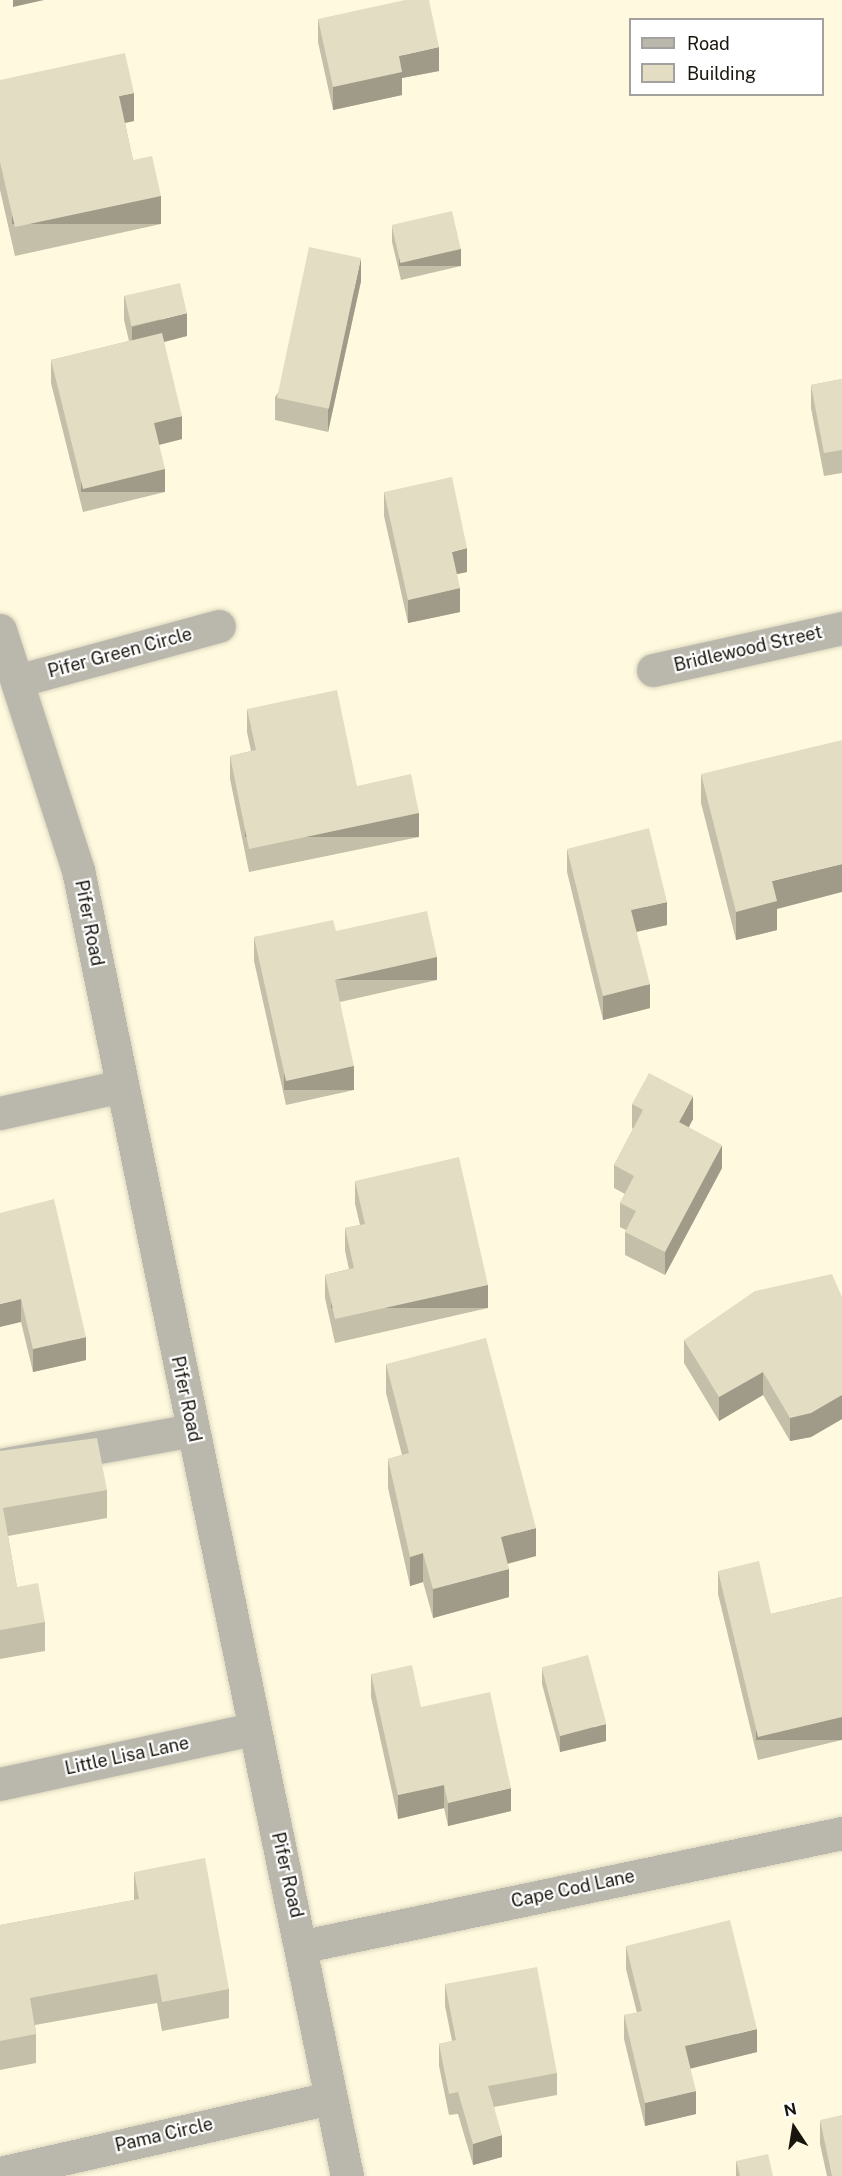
<!DOCTYPE html>
<style>
body{margin:0}
#map{position:relative;width:842px;height:2176px;overflow:hidden;background:#fffadf;font-family:"Public Sans",sans-serif}
div>[style]{position:absolute}
[style*='--x']{left:calc(var(--x)*1px);top:calc(var(--y)*1px);width:calc(var(--w)*1px);rotate:calc(var(--a)*1deg)}
.roads{filter:drop-shadow(0 0 2px #dad5bd) drop-shadow(0 0 2px #dad5bd)}
.minor>*{height:33px;margin:-16.5px;padding:0 16.5px;transform-origin:16.5px;border-radius:16.5px;background:#bab8ad}
.wall>*{inset:0;background:#c3bfa8}
.shaded-wall>*{inset:0;background:#9f9b88;transform-origin:0 0}
.building>*{inset:0;background:#e3dec3;transform-origin:0 0}
span{translate:-50% -50%;white-space:nowrap;text-align:center;line-height:1.15;-webkit-text-stroke:4.5px #fff;paint-order:stroke}
.street-label{font-size:18px;color:#17150c}
.legend{position:absolute;left:629px;top:18px;width:195px;height:78px;box-sizing:border-box;background:#fff;border:2px solid #a2a19e;margin:0;padding:8px 10px;list-style:none;font-size:18px;color:#17150c}
.legend li{display:flex;align-items:center;gap:12px;height:30px}
.legend b{width:30px;border:2px solid #a2a19e}
.north{position:absolute;left:764px;top:2098px;width:60px;height:60px;-webkit-text-stroke:4px #fff;paint-order:stroke;rotate:348deg;font-size:16px;font-weight:700;line-height:24px;text-align:center;color:#17150c}
.north::after{content:'';display:block;margin:auto;width:21px;height:27px;background:#17150c;clip-path:polygon(50% 0,100% 100%,50% 72%,0 100%)}
</style>
<div id="map">
<div class="roads">
<div class="minor">
<i style="--x:0;--y:630;--w:252;--a:72"></i>
<i style="--x:78;--y:870;--w:1333;--a:78.36"></i>
<i style="--x:653;--y:670;--w:194;--a:-12.5"></i>
<i style="--x:20;--y:680;--w:206;--a:-15.2"></i>
<i style="--x:0;--y:1113;--w:125;--a:-12.5"></i>
<i style="--x:0;--y:1465;--w:195;--a:-10.3"></i>
<i style="--x:0;--y:1784;--w:259;--a:-12.3"></i>
<i style="--x:304;--y:1946;--w:550;--a:-11.86"></i>
<i style="--x:0;--y:2173;--w:337;--a:-12.8"></i>
</div>
</div>
<div class="wall">
<i style="clip-path:polygon(318px 19px,439px 71px,402px 78px,402px 95px,333px 110px,318px 42px)"></i>
<i style="clip-path:polygon(0 80px,134px 121px,125px 123px,133px 160px,161px 224px,15px 256px,0 190px)"></i>
<i style="clip-path:polygon(392px 225px,461px 266px,401px 280px,392px 242px)"></i>
<i style="clip-path:polygon(361px 281px,328px 432px,275px 420px,275px 397px)"></i>
<i style="clip-path:polygon(124px 296px,187px 336px,164px 342px,182px 439px,159px 445px,165px 492px,83px 512px,51px 383px,51px 360px,129px 341px,124px 320px)"></i>
<i style="clip-path:polygon(842px 379px,842px 473px,824px 476px,811px 408px,811px 385px)"></i>
<i style="clip-path:polygon(384px 492px,467px 572px,457px 574px,460px 612px,408px 623px,384px 516px)"></i>
<i style="clip-path:polygon(247px 709px,357px 786px,419px 837px,249px 872px,230px 779px,230px 756px,251px 751px,247px 732px)"></i>
<i style="clip-path:polygon(701px 774px,777px 909px,777px 930px,736px 940px,701px 803px)"></i>
<i style="clip-path:polygon(567px 849px,667px 925px,636px 932px,650px 1008px,603px 1020px,567px 872px)"></i>
<i style="clip-path:polygon(336px 931px,437px 980px,340px 1002px,354px 1090px,286px 1105px,254px 961px,254px 937px)"></i>
<i style="clip-path:polygon(632px 1104px,693px 1119px,689px 1127px,722px 1168px,665px 1275px,625px 1255px,625px 1232px,626px 1230px,620px 1227px,620px 1203px,625px 1194px,614px 1188px,614px 1165px,633px 1129px,632px 1128px)"></i>
<i style="clip-path:polygon(355px 1181px,488px 1308px,335px 1343px,325px 1298px,325px 1275px,349px 1269px,345px 1251px,345px 1228px,360px 1225px,355px 1204px)"></i>
<i style="clip-path:polygon(0 1213px,86px 1360px,33px 1372px,21px 1322px)"></i>
<i style="clip-path:polygon(842px 1297px,842px 1419px,811px 1437px,790px 1441px,763px 1395px,719px 1421px,684px 1363px,684px 1340px)"></i>
<i style="clip-path:polygon(386px 1364px,536px 1556px,508px 1564px,509px 1597px,433px 1618px,423px 1582px,410px 1586px,388px 1488px,388px 1459px,402px 1455px,386px 1393px)"></i>
<i style="clip-path:polygon(0 1451px,107px 1490px,107px 1518px,8px 1536px,17px 1587px,45px 1622px,45px 1651px,0 1659px)"></i>
<i style="clip-path:polygon(718px 1571px,771px 1614px,842px 1597px,842px 1740px,758px 1760px,718px 1594px)"></i>
<i style="clip-path:polygon(542px 1668px,606px 1741px,560px 1752px,542px 1684px)"></i>
<i style="clip-path:polygon(371px 1674px,421px 1707px,511px 1811px,448px 1826px,444px 1808px,398px 1819px,371px 1697px)"></i>
<i style="clip-path:polygon(134px 1872px,229px 1989px,229px 2018px,162px 2031px,157px 2003px,35px 2025px,36px 2034px,36px 2063px,0 2070px,0 1925px,134px 1900px)"></i>
<i style="clip-path:polygon(626px 1946px,757px 2052px,690px 2068px,696px 2114px,645px 2126px,624px 2039px,624px 2015px,637px 2013px,626px 1969px)"></i>
<i style="clip-path:polygon(445px 1984px,557px 2073px,557px 2095px,494px 2107px,502px 2157px,473px 2165px,458px 2114px,449px 2115px,439px 2066px,439px 2044px,452px 2041px,445px 2006px)"></i>
<i style="clip-path:polygon(820px 2120px,842px 2176px,827px 2176px,820px 2144px)"></i>
<i style="clip-path:polygon(736px 2161px,773px 2176px,736px 2176px)"></i>
</div>
<div class="shaded-wall">
<i style="clip-path:polygon(13px 0,44px 0,13px 7px)"></i>
<i style="clip-path:polygon(439px 47px,439px 71px,402px 78px,402px 95px,333px 110px,333px 87px,399px 56px)"></i>
<i style="clip-path:polygon(134px 93px,134px 121px,119px 124px,119px 96px)"></i>
<i style="left:161px;top:196px;width:28px;height:149px;rotate:90deg"></i>
<i style="left:461px;top:249px;width:17px;height:62px;rotate:90deg"></i>
<i style="clip-path:polygon(361px 258px,361px 281px,328px 432px,328px 408px)"></i>
<i style="clip-path:polygon(187px 313px,187px 336px,132px 350px,132px 327px)"></i>
<i style="clip-path:polygon(182px 416px,182px 439px,154px 446px,154px 423px)"></i>
<i style="left:165px;top:469px;width:23px;height:84px;rotate:90deg"></i>
<i style="clip-path:polygon(467px 548px,467px 572px,452px 575px,452px 552px)"></i>
<i style="clip-path:polygon(460px 588px,460px 612px,408px 623px,408px 600px)"></i>
<i style="left:419px;top:813px;width:24px;height:174px;rotate:90deg"></i>
<i style="clip-path:polygon(842px 864px,842px 892px,777px 909px,777px 930px,736px 940px,736px 912px,772px 881px)"></i>
<i style="clip-path:polygon(667px 902px,667px 925px,631px 933px,631px 910px)"></i>
<i style="left:437px;top:957px;width:23px;height:105px;rotate:90deg"></i>
<i style="clip-path:polygon(650px 984px,650px 1008px,603px 1020px,603px 996px)"></i>
<i style="left:354px;top:1066px;width:24px;height:70px;rotate:90deg"></i>
<i style="clip-path:polygon(693px 1096px,693px 1119px,679px 1145px,679px 1122px)"></i>
<i style="clip-path:polygon(722px 1145px,722px 1168px,665px 1275px,665px 1252px)"></i>
<i style="left:488px;top:1285px;width:23px;height:157px;rotate:90deg"></i>
<i style="clip-path:polygon(21px 1299px,21px 1322px,0 1327px,0 1304px)"></i>
<i style="clip-path:polygon(86px 1337px,86px 1360px,33px 1372px,33px 1349px)"></i>
<i style="clip-path:polygon(763px 1372px,763px 1395px,719px 1421px,719px 1397px)"></i>
<i style="clip-path:polygon(842px 1395px,842px 1419px,811px 1437px,790px 1441px,790px 1418px)"></i>
<i style="clip-path:polygon(536px 1528px,536px 1556px,501px 1565px,501px 1537px)"></i>
<i style="clip-path:polygon(423px 1553px,423px 1582px,410px 1586px,410px 1557px)"></i>
<i style="clip-path:polygon(509px 1569px,509px 1597px,433px 1618px,433px 1589px)"></i>
<i style="left:842px;top:1717px;width:23px;height:86px;rotate:90deg"></i>
<i style="clip-path:polygon(606px 1724px,606px 1741px,560px 1752px,560px 1736px)"></i>
<i style="clip-path:polygon(444px 1785px,444px 1808px,398px 1819px,398px 1795px)"></i>
<i style="clip-path:polygon(511px 1788px,511px 1811px,448px 1826px,448px 1803px)"></i>
<i style="clip-path:polygon(757px 2029px,757px 2052px,685px 2070px,685px 2046px)"></i>
<i style="clip-path:polygon(696px 2091px,696px 2114px,645px 2126px,645px 2103px)"></i>
<i style="clip-path:polygon(502px 2135px,502px 2157px,473px 2165px,473px 2144px)"></i>
</div>
<div class="building">
<i style="clip-path:polygon(405px 0,429px 0,439px 47px,399px 56px,402px 72px,333px 87px,318px 19px)"></i>
<i style="clip-path:polygon(125px 53px,134px 93px,119px 96px,133px 160px,152px 156px,161px 196px,15px 227px,0 162px,0 80px)"></i>
<i style="left:452px;top:211px;width:39px;height:62px;rotate:77deg"></i>
<i style="left:309px;top:247px;width:53px;height:154px;rotate:12deg"></i>
<i style="left:180px;top:283px;width:31px;height:57px;rotate:77deg"></i>
<i style="clip-path:polygon(162px 333px,182px 416px,154px 423px,165px 469px,83px 489px,51px 360px)"></i>
<i style="clip-path:polygon(842px 379px,842px 450px,824px 453px,811px 385px)"></i>
<i style="clip-path:polygon(452px 477px,467px 548px,452px 552px,460px 588px,408px 600px,384px 492px)"></i>
<i style="clip-path:polygon(337px 690px,357px 786px,411px 774px,419px 813px,249px 849px,230px 756px,256px 750px,247px 709px)"></i>
<i style="clip-path:polygon(842px 740px,842px 864px,772px 881px,777px 901px,736px 912px,701px 774px)"></i>
<i style="clip-path:polygon(649px 828px,667px 902px,631px 910px,650px 984px,603px 996px,567px 849px)"></i>
<i style="clip-path:polygon(427px 911px,437px 957px,335px 980px,354px 1066px,286px 1081px,254px 937px,333px 920px,336px 931px)"></i>
<i style="clip-path:polygon(649px 1073px,693px 1096px,679px 1122px,722px 1145px,665px 1252px,625px 1232px,636px 1211px,620px 1203px,634px 1176px,614px 1165px,643px 1110px,632px 1104px)"></i>
<i style="clip-path:polygon(459px 1157px,488px 1285px,335px 1319px,325px 1275px,354px 1268px,345px 1228px,365px 1224px,355px 1181px)"></i>
<i style="clip-path:polygon(54px 1199px,86px 1337px,33px 1349px,21px 1299px,0 1304px,0 1213px)"></i>
<i style="clip-path:polygon(832px 1274px,842px 1297px,842px 1395px,811px 1413px,790px 1418px,763px 1372px,719px 1397px,684px 1340px,755px 1291px)"></i>
<i style="clip-path:polygon(486px 1338px,536px 1528px,501px 1537px,509px 1569px,433px 1589px,423px 1553px,410px 1557px,388px 1459px,409px 1453px,386px 1364px)"></i>
<i style="clip-path:polygon(97px 1438px,107px 1490px,3px 1508px,17px 1587px,38px 1583px,45px 1622px,0 1630px,0 1451px)"></i>
<i style="clip-path:polygon(759px 1561px,771px 1614px,842px 1597px,842px 1717px,758px 1737px,718px 1571px)"></i>
<i style="left:588px;top:1655px;width:71px;height:48px;rotate:75deg"></i>
<i style="clip-path:polygon(412px 1665px,421px 1707px,490px 1692px,511px 1788px,448px 1803px,444px 1785px,398px 1795px,371px 1674px)"></i>
<i style="clip-path:polygon(205px 1858px,229px 1989px,162px 2002px,157px 1974px,30px 1998px,36px 2034px,0 2041px,0 1925px,139px 1899px,134px 1872px)"></i>
<i style="clip-path:polygon(730px 1920px,757px 2029px,685px 2046px,696px 2091px,645px 2103px,624px 2015px,642px 2011px,626px 1946px)"></i>
<i style="clip-path:polygon(537px 1967px,557px 2073px,488px 2086px,502px 2135px,473px 2144px,458px 2092px,449px 2094px,439px 2044px,456px 2040px,445px 1984px)"></i>
<i style="clip-path:polygon(842px 2115px,842px 2176px,832px 2176px,820px 2120px)"></i>
<i style="clip-path:polygon(768px 2154px,773px 2176px,740px 2176px,736px 2161px)"></i>
</div>
<div class="street-label">
<span style="left:748px;top:649px;rotate:-13deg">Bridlewood Street</span>
<span style="left:120px;top:653px;rotate:-15deg">Pifer Green Circle</span>
<span style="left:89px;top:923px;rotate:79deg">Pifer Road</span>
<span style="left:186px;top:1399px;rotate:78deg">Pifer Road</span>
<span style="left:127px;top:1756px;rotate:-12deg">Little Lisa Lane</span>
<span style="left:287px;top:1875px;rotate:77deg">Pifer Road</span>
<span style="left:573px;top:1889px;rotate:-12deg">Cape Cod Lane</span>
<span style="left:164px;top:2135px;rotate:-13deg">Pama Circle</span>
</div>
<ul class="legend">
<li><b style="height:8px;background:#bab8ad"></b>Road</li>
<li><b style="height:16px;background:#e3dec3"></b>Building</li>
</ul>
<div class="north">N</div>
</div>
